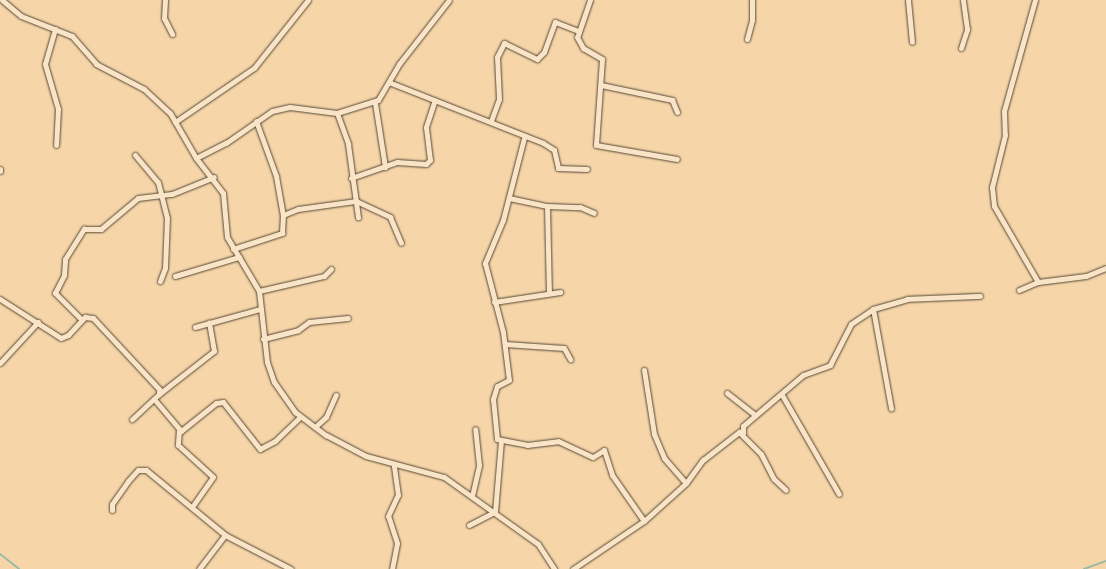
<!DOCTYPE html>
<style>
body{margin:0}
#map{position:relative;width:1106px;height:569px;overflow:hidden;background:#f6d6a9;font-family:"EB Garamond",serif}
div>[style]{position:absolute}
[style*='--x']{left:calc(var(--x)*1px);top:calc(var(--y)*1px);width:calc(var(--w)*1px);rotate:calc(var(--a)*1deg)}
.stream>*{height:2px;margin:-1px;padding:0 1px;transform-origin:1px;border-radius:1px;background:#9db9a5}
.roads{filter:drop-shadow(0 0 1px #564835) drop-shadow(0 0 1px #564835)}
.minor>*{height:5px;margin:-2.5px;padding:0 2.5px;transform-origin:2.5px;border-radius:2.5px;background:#f9e4c7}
span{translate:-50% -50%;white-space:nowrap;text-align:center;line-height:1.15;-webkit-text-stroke:4px #f9e4c7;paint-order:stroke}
</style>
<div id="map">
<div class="stream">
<i style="--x:0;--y:554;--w:24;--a:38"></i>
<i style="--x:1084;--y:569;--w:23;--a:-20"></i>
</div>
<div class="roads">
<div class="minor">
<i style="--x:2;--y:0;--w:25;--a:40"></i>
<i style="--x:21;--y:16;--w:55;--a:21.4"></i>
<i style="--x:72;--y:36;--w:37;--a:49"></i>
<i style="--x:96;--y:64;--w:54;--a:27.5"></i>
<i style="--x:144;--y:89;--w:35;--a:43"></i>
<i style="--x:170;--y:113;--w:52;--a:60"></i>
<i style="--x:196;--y:158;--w:44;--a:52.4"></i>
<i style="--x:223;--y:193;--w:44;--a:84.8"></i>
<i style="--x:227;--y:237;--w:63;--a:59.3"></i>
<i style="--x:259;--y:291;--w:71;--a:83.6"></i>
<i style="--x:267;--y:362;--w:21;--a:71"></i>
<i style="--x:274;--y:382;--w:37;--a:55"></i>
<i style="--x:295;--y:412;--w:39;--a:37"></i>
<i style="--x:326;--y:435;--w:45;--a:27.7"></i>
<i style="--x:366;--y:456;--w:81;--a:15.1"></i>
<i style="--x:444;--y:477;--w:115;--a:35.5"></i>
<i style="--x:538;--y:544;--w:30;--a:57"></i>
<i style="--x:165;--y:0;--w:18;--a:93"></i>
<i style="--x:164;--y:18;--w:18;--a:63"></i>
<i style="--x:590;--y:0;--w:39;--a:109"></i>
<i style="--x:577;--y:37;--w:13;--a:61"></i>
<i style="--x:583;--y:48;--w:22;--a:30"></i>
<i style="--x:602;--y:59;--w:86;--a:94"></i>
<i style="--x:596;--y:145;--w:82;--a:9.8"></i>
<i style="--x:908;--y:0;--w:42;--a:84.6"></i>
<i style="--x:1035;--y:0;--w:115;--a:105.6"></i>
<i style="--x:1004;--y:111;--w:24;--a:88"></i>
<i style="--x:1005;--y:135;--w:54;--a:104"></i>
<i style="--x:992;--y:187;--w:19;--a:84"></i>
<i style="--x:994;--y:206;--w:88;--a:59.9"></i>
<i style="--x:55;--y:29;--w:36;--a:106"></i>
<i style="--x:45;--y:64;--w:47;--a:73.9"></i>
<i style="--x:58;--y:109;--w:36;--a:93"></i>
<i style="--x:747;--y:39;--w:20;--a:-75"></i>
<i style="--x:752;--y:20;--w:20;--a:-90"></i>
<i style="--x:961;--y:48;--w:20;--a:-72"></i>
<i style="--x:967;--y:29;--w:29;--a:-98"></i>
<i style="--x:391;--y:83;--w:163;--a:21.5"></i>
<i style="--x:543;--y:143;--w:13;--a:32"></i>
<i style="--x:554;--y:150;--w:18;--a:77"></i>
<i style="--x:558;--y:168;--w:29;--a:2"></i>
<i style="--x:601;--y:85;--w:73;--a:11.9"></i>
<i style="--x:672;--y:100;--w:13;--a:67"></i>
<i style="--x:375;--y:103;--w:65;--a:81.1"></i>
<i style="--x:337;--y:113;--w:43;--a:-17.6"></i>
<i style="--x:378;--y:100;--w:42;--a:-59.7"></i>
<i style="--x:399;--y:64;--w:81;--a:-52"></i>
<i style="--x:256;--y:121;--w:59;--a:70"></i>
<i style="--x:276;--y:176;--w:40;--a:80"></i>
<i style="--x:283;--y:215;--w:16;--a:-22"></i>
<i style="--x:298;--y:209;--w:59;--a:-7.9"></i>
<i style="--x:356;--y:201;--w:38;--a:25"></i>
<i style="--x:390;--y:217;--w:28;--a:67"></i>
<i style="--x:491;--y:121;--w:23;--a:-70"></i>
<i style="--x:499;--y:99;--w:42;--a:-92.7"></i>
<i style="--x:497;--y:57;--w:16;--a:-63"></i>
<i style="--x:504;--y:43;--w:37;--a:26"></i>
<i style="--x:537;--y:59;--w:10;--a:-45"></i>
<i style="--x:544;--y:52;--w:32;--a:-70"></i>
<i style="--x:555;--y:22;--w:25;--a:21"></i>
<i style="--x:175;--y:122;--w:96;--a:-34.4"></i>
<i style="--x:254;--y:68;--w:87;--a:-51.5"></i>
<i style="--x:524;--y:138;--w:85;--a:104.4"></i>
<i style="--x:503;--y:220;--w:47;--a:112.7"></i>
<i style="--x:485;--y:263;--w:71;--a:75.4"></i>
<i style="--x:503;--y:332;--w:48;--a:82.9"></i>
<i style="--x:509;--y:380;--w:13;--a:153"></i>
<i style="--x:497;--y:386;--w:14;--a:107"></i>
<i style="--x:493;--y:399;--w:40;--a:84.3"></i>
<i style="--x:497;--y:439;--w:31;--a:11"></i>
<i style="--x:527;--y:445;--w:31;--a:-7"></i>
<i style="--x:558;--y:441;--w:38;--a:25"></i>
<i style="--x:593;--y:457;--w:13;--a:-32"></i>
<i style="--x:604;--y:450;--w:26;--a:72"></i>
<i style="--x:612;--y:475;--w:56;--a:55.2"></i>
<i style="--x:135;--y:155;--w:35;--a:50"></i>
<i style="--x:158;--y:182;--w:37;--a:76"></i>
<i style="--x:167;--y:218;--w:50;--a:92.3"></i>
<i style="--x:165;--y:268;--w:14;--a:111"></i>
<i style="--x:196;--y:158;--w:34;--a:-27"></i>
<i style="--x:226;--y:143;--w:56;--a:-34.8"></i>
<i style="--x:272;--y:111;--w:18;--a:-13"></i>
<i style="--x:290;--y:107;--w:47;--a:7.3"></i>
<i style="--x:337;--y:113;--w:33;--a:70"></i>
<i style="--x:348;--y:144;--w:74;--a:82.2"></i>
<i style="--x:0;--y:169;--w:2;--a:90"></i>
<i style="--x:351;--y:178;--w:49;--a:-19.2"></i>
<i style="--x:397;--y:162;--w:29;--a:4"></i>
<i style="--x:426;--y:164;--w:6;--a:-45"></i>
<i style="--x:430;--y:160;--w:33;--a:-97"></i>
<i style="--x:426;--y:127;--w:28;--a:-72"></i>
<i style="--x:509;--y:198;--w:39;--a:12"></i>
<i style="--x:547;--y:206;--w:33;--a:2"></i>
<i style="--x:580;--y:207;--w:15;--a:23"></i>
<i style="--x:547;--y:206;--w:85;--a:88.7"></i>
<i style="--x:233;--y:249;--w:52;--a:-18.1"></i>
<i style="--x:282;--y:233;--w:18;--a:-87"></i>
<i style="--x:175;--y:276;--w:67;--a:-16.5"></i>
<i style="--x:1019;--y:290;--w:21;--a:-23"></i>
<i style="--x:1038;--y:282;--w:48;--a:-7.1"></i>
<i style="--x:1086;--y:276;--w:22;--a:-22"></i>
<i style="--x:259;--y:291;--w:67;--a:-13"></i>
<i style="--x:324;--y:276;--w:10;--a:-45"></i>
<i style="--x:0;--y:299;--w:72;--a:32.6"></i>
<i style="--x:61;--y:338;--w:8;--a:-23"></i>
<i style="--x:68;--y:335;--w:25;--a:-47"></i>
<i style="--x:85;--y:317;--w:8;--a:7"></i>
<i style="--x:93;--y:318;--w:97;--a:47.1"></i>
<i style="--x:159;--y:389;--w:5;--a:90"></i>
<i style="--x:159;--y:394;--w:37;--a:137"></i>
<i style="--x:494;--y:302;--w:67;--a:-8.6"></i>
<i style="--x:873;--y:309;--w:101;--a:79.7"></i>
<i style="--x:81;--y:319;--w:37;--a:-135"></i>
<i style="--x:55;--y:293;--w:20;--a:-63"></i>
<i style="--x:64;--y:275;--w:16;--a:-86"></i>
<i style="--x:65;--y:259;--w:36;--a:-58"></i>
<i style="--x:84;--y:229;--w:17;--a:0"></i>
<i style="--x:101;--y:229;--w:48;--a:-40"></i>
<i style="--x:138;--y:198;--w:34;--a:-7"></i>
<i style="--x:172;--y:194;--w:45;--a:-22"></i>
<i style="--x:195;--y:327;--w:67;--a:-15.5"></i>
<i style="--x:263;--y:339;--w:36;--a:-14"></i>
<i style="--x:298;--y:330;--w:14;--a:-36"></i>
<i style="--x:309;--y:322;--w:39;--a:-6"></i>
<i style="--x:505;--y:344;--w:59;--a:3.9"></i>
<i style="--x:564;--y:348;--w:13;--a:61"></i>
<i style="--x:0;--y:363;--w:56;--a:-47.2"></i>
<i style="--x:644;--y:370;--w:65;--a:81.1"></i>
<i style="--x:654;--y:434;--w:26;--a:67"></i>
<i style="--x:664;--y:458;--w:33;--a:49"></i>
<i style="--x:727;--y:393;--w:36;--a:38"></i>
<i style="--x:159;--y:394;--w:70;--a:-38"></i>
<i style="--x:214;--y:351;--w:29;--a:-100"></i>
<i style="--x:782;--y:395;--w:114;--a:60.1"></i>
<i style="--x:154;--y:399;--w:42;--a:49.8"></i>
<i style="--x:181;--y:431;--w:45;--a:-38.7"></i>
<i style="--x:216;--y:403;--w:7;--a:-8"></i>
<i style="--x:223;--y:402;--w:60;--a:51.8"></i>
<i style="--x:260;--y:449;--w:17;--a:-28"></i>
<i style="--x:275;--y:441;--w:35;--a:-44"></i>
<i style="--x:315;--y:427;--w:15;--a:-42"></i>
<i style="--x:326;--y:417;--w:24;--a:-66"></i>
<i style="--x:179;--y:429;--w:16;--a:94"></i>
<i style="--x:178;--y:445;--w:47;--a:42.4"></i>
<i style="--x:213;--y:477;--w:35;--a:125"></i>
<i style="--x:743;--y:433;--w:7;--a:-90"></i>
<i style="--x:743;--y:426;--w:79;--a:-40.4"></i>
<i style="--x:803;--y:375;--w:29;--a:-20"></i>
<i style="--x:830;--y:365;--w:46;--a:-62.9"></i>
<i style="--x:851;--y:324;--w:27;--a:-34"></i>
<i style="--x:873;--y:309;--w:35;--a:-16"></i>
<i style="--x:907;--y:299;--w:73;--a:-2.4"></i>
<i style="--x:472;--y:496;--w:32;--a:-77"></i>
<i style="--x:479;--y:465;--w:36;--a:-96"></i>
<i style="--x:112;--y:510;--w:6;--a:-90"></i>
<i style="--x:112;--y:504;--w:28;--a:-55"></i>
<i style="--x:128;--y:481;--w:15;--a:-48"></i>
<i style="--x:138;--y:470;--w:8;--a:0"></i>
<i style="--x:146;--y:470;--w:102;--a:39.4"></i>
<i style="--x:225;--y:535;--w:74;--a:27.3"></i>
<i style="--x:469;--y:525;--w:29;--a:-27"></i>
<i style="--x:495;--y:512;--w:71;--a:-85.2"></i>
<i style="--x:199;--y:569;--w:43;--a:-52.6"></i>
<i style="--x:392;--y:569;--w:26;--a:-79"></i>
<i style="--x:397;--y:543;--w:28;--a:-108"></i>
<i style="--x:388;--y:516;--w:23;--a:-65"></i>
<i style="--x:398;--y:495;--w:30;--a:-98"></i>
<i style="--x:573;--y:569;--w:86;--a:-34.1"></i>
<i style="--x:644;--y:521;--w:57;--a:-42.1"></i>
<i style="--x:686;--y:483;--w:29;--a:-54"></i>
<i style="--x:703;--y:460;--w:46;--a:-37.9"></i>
<i style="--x:739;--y:432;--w:31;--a:45"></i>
<i style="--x:761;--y:454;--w:28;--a:63"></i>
<i style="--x:774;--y:479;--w:16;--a:43"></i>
</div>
</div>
</div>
